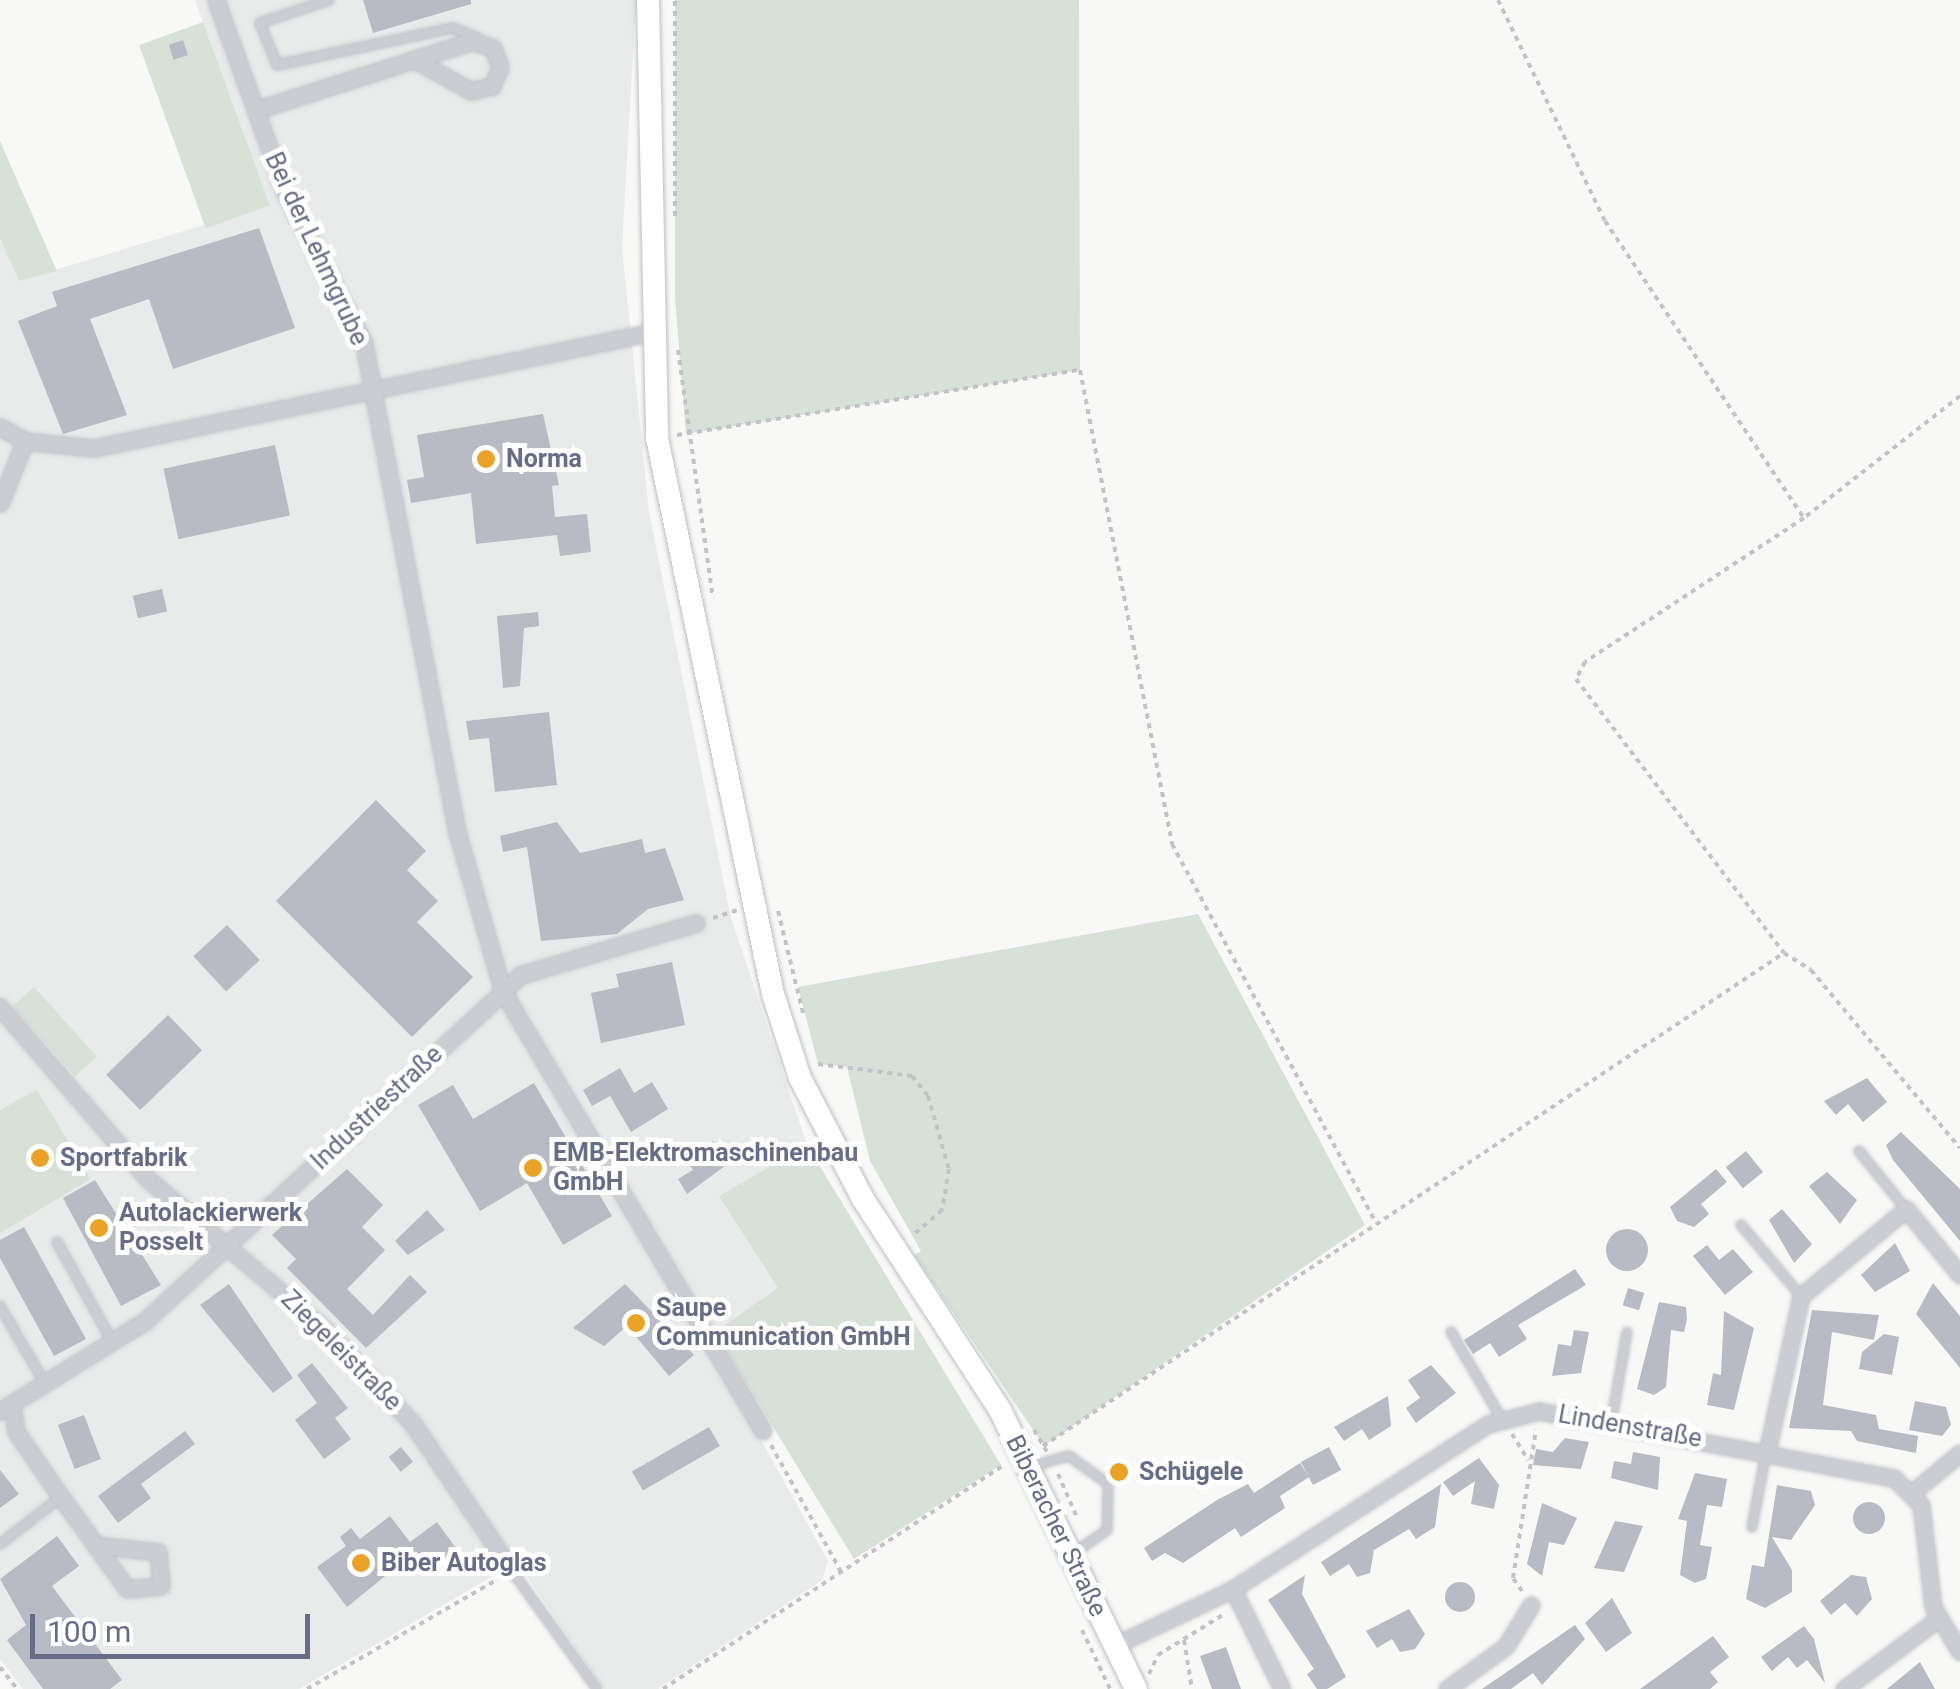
<!DOCTYPE html>
<meta charset="utf-8">
<style>
body{margin:0}
#map{position:relative;width:1960px;height:1689px;overflow:hidden;background:#f8f9f7;font-family:Roboto,sans-serif}
div>[style]{position:absolute}
[style*='--x']{left:calc(var(--x)*1px);top:calc(var(--y)*1px);width:calc(var(--w)*1px);rotate:calc(var(--a)*1deg)}
.built>*{inset:0;background:#e9eaea}
.green>*{inset:0;background:#d8e1d8;transform-origin:0 0}
.building>*{inset:0;background:#b8bac4;transform-origin:0 0}
.round{border-radius:50%}
.path>*{height:4px;margin-top:-2px;transform-origin:0;background:repeating-linear-gradient(90deg,#c3c3c7 0 5px,transparent 0 10px)}
.roads{filter:drop-shadow(0 0 2px #bebfc6) drop-shadow(0 0 2px #bebfc6)}
.lane>*{height:8px;margin:-4px;padding:0 4px;transform-origin:4px;border-radius:4px;background:#cccdd2}
.street>*{height:15px;margin:-7.5px;padding:0 7.5px;transform-origin:7.5px;border-radius:7.5px;background:#cccdd2}
.secondary>*{height:22px;margin:-11px;padding:0 11px;transform-origin:11px;border-radius:11px;background:#fff}
.dots>*{width:28px;height:28px;translate:-50% -50%;box-sizing:border-box;border:5px solid #fff;border-radius:50%}
span{translate:-50% -50%;white-space:nowrap;text-align:center;line-height:1.15;-webkit-text-stroke:10px #fff;paint-order:stroke}
.street-label{font-size:25px;color:#676c89}
.poi-label{font-size:25px;color:#676c89;font-weight:700}
.left{translate:0 -50%;text-align:left}
.scale{position:absolute;left:30px;top:1614px;width:280px;height:45px;box-sizing:border-box;border:5px solid #676c89;border-top:0;padding-left:12px;font-size:30px;line-height:35px;white-space:nowrap;color:#676c89;-webkit-text-stroke:8px #fff;paint-order:stroke}
</style>
<div id="map">
<div class="built">
<i style="clip-path:polygon(195px 0,636px 0,622px 247px,649px 512px,731px 918px,807px 1145px,720px 1196px,779px 1288px,716px 1332px,771px 1425px,759px 1436px,828px 1561px,822px 1580px,658px 1689px,604px 1689px,517px 1562px,299px 1689px,23px 1689px,0 1659px,0 239px,19px 281px,269px 205px)"></i>
</div>
<div class="green">
<i style="clip-path:polygon(675px 0,1079px 0,1080px 370px,686px 434px,675px 299px)"></i>
<i style="left:203px;top:22px;width:195px;height:68px;rotate:70deg"></i>
<i style="clip-path:polygon(0 141px,57px 271px,19px 281px,0 239px)"></i>
<i style="clip-path:polygon(1198px 914px,1365px 1225px,1044px 1446px,914px 1255px,921px 1251px,870px 1161px,847px 1067px,818px 1064px,798px 987px)"></i>
<i style="left:34px;top:987px;width:94px;height:29px;rotate:48deg"></i>
<i style="clip-path:polygon(37px 1090px,91px 1179px,0 1233px,0 1110px)"></i>
<i style="clip-path:polygon(807px 1145px,1001px 1465px,854px 1559px,715px 1332px,778px 1288px,719px 1196px)"></i>
</div>
<div class="building">
<i style="clip-path:polygon(363px 0,471px 0,471px 4px,373px 33px)"></i>
<i style="left:183px;top:40px;width:16px;height:15px;rotate:72deg"></i>
<i style="clip-path:polygon(259px 228px,295px 328px,173px 369px,149px 299px,90px 319px,127px 415px,63px 434px,18px 321px,57px 306px,52px 292px)"></i>
<i style="clip-path:polygon(543px 414px,559px 485px,552px 486px,555px 517px,587px 514px,591px 552px,560px 556px,557px 535px,476px 544px,471px 493px,411px 503px,407px 480px,424px 477px,417px 435px)"></i>
<i style="left:275px;top:445px;width:72px;height:114px;rotate:78deg"></i>
<i style="left:162px;top:589px;width:23px;height:30px;rotate:77deg"></i>
<i style="clip-path:polygon(538px 612px,539px 626px,524px 628px,520px 686px,503px 688px,497px 616px)"></i>
<i style="clip-path:polygon(549px 712px,557px 785px,495px 792px,489px 738px,469px 740px,466px 721px)"></i>
<i style="clip-path:polygon(376px 800px,426px 851px,407px 870px,438px 901px,417px 922px,473px 977px,412px 1037px,276px 901px)"></i>
<i style="clip-path:polygon(557px 822px,580px 853px,642px 839px,645px 853px,665px 848px,684px 900px,648px 909px,617px 934px,541px 941px,527px 847px,503px 852px,500px 836px)"></i>
<i style="left:227px;top:925px;width:48px;height:46px;rotate:47deg"></i>
<i style="clip-path:polygon(672px 962px,685px 1025px,601px 1043px,591px 993px,619px 987px,616px 974px)"></i>
<i style="left:168px;top:1015px;width:49px;height:86px;rotate:46deg"></i>
<i style="clip-path:polygon(620px 1068px,634px 1093px,652px 1082px,668px 1109px,631px 1132px,610px 1096px,592px 1106px,583px 1090px)"></i>
<i style="clip-path:polygon(1867px 1078px,1887px 1102px,1863px 1122px,1848px 1104px,1836px 1115px,1824px 1101px)"></i>
<i style="clip-path:polygon(534px 1083px,612px 1216px,563px 1245px,527px 1183px,480px 1211px,418px 1105px,453px 1085px,473px 1119px)"></i>
<i style="clip-path:polygon(1901px 1132px,1960px 1189px,1960px 1241px,1893px 1160px,1886px 1145px)"></i>
<i style="clip-path:polygon(713px 1141px,729px 1163px,687px 1194px,678px 1179px,693px 1170px,685px 1158px)"></i>
<i style="left:1746px;top:1151px;width:27px;height:26px;rotate:51deg"></i>
<i style="clip-path:polygon(347px 1169px,383px 1205px,362px 1227px,385px 1250px,347px 1289px,373px 1315px,410px 1275px,427px 1292px,366px 1348px,287px 1268px,296px 1259px,272px 1235px)"></i>
<i style="clip-path:polygon(1716px 1169px,1727px 1182px,1701px 1204px,1709px 1214px,1694px 1227px,1677px 1221px,1670px 1207px)"></i>
<i style="clip-path:polygon(1827px 1172px,1857px 1200px,1840px 1224px,1809px 1186px)"></i>
<i style="clip-path:polygon(95px 1180px,161px 1285px,121px 1306px,63px 1198px)"></i>
<i style="clip-path:polygon(1782px 1209px,1812px 1244px,1794px 1263px,1769px 1220px)"></i>
<i style="clip-path:polygon(427px 1210px,445px 1230px,408px 1255px,395px 1241px)"></i>
<i style="clip-path:polygon(24px 1227px,86px 1339px,54px 1356px,0 1258px,0 1240px)"></i>
<i class="round" style="left:1606px;top:1229px;width:42px;height:42px"></i>
<i style="clip-path:polygon(1895px 1243px,1910px 1271px,1875px 1292px,1861px 1275px)"></i>
<i style="clip-path:polygon(1707px 1245px,1719px 1260px,1733px 1249px,1753px 1272px,1725px 1295px,1693px 1256px)"></i>
<i style="clip-path:polygon(1575px 1269px,1586px 1285px,1518px 1325px,1527px 1339px,1499px 1357px,1490px 1343px,1473px 1354px,1464px 1340px)"></i>
<i style="clip-path:polygon(1933px 1283px,1960px 1316px,1960px 1368px,1916px 1314px)"></i>
<i style="clip-path:polygon(229px 1284px,293px 1378px,273px 1393px,200px 1305px)"></i>
<i style="clip-path:polygon(625px 1284px,694px 1355px,669px 1376px,627px 1326px,604px 1346px,573px 1328px)"></i>
<i style="left:1628px;top:1288px;width:17px;height:18px;rotate:17deg"></i>
<i style="clip-path:polygon(1659px 1302px,1686px 1307px,1687px 1319px,1684px 1332px,1671px 1330px,1666px 1387px,1654px 1395px,1637px 1389px)"></i>
<i style="clip-path:polygon(1812px 1310px,1879px 1315px,1874px 1340px,1832px 1332px,1823px 1405px,1876px 1415px,1879px 1429px,1918px 1436px,1916px 1453px,1857px 1441px,1851px 1431px,1789px 1428px)"></i>
<i style="clip-path:polygon(1724px 1311px,1754px 1328px,1734px 1410px,1707px 1405px,1713px 1373px,1721px 1375px)"></i>
<i style="clip-path:polygon(1574px 1330px,1589px 1332px,1581px 1373px,1552px 1376px,1558px 1344px,1571px 1346px)"></i>
<i style="clip-path:polygon(1884px 1334px,1899px 1337px,1892px 1375px,1859px 1369px,1862px 1352px)"></i>
<i style="clip-path:polygon(312px 1363px,348px 1408px,335px 1418px,351px 1439px,324px 1459px,295px 1420px,317px 1403px,297px 1375px)"></i>
<i style="clip-path:polygon(1431px 1365px,1456px 1393px,1416px 1423px,1406px 1408px,1420px 1398px,1408px 1380px)"></i>
<i style="clip-path:polygon(1388px 1396px,1391px 1426px,1369px 1440px,1362px 1429px,1344px 1441px,1334px 1427px)"></i>
<i style="clip-path:polygon(1915px 1401px,1946px 1407px,1951px 1425px,1942px 1436px,1909px 1430px)"></i>
<i style="left:84px;top:1415px;width:47px;height:28px;rotate:69deg"></i>
<i style="left:709px;top:1427px;width:22px;height:89px;rotate:60deg"></i>
<i style="clip-path:polygon(185px 1431px,195px 1444px,141px 1484px,151px 1498px,118px 1523px,98px 1496px)"></i>
<i style="clip-path:polygon(1565px 1438px,1589px 1442px,1581px 1469px,1533px 1465px,1536px 1449px,1553px 1452px)"></i>
<i style="left:401px;top:1447px;width:19px;height:16px;rotate:51deg"></i>
<i style="left:1329px;top:1447px;width:26px;height:32px;rotate:62deg"></i>
<i style="clip-path:polygon(1633px 1452px,1660px 1457px,1658px 1490px,1611px 1478px,1614px 1461px,1631px 1464px)"></i>
<i style="clip-path:polygon(1479px 1458px,1499px 1485px,1494px 1509px,1471px 1504px,1475px 1481px,1453px 1496px,1443px 1482px)"></i>
<i style="clip-path:polygon(1300px 1463px,1309px 1477px,1280px 1496px,1285px 1508px,1241px 1537px,1235px 1528px,1183px 1563px,1165px 1553px,1152px 1561px,1144px 1548px,1217px 1500px,1248px 1484px,1254px 1493px)"></i>
<i style="clip-path:polygon(0 1470px,19px 1494px,0 1508px)"></i>
<i style="clip-path:polygon(1695px 1473px,1727px 1479px,1722px 1507px,1707px 1505px,1700px 1545px,1712px 1547px,1706px 1579px,1695px 1583px,1680px 1575px,1687px 1521px,1678px 1519px)"></i>
<i style="clip-path:polygon(1441px 1484px,1435px 1527px,1416px 1539px,1409px 1529px,1374px 1550px,1370px 1573px,1357px 1577px,1349px 1564px,1330px 1576px,1321px 1562px)"></i>
<i style="clip-path:polygon(1777px 1485px,1811px 1491px,1815px 1505px,1791px 1540px,1772px 1537px,1792px 1570px,1792px 1592px,1765px 1608px,1746px 1599px,1752px 1565px,1764px 1567px)"></i>
<i class="round" style="left:1853px;top:1502px;width:32px;height:32px"></i>
<i style="clip-path:polygon(1542px 1503px,1577px 1518px,1564px 1545px,1549px 1542px,1542px 1576px,1527px 1564px)"></i>
<i style="clip-path:polygon(390px 1516px,410px 1542px,437px 1522px,458px 1551px,431px 1571px,416px 1551px,347px 1607px,317px 1567px,346px 1546px,340px 1537px,351px 1528px,360px 1539px)"></i>
<i style="clip-path:polygon(1615px 1521px,1643px 1526px,1624px 1572px,1594px 1568px)"></i>
<i style="clip-path:polygon(57px 1536px,79px 1566px,52px 1586px,122px 1680px,110px 1689px,43px 1689px,7px 1640px,26px 1625px,0 1579px)"></i>
<i style="clip-path:polygon(1305px 1575px,1302px 1594px,1346px 1677px,1327px 1689px,1317px 1689px,1307px 1674px,1314px 1669px,1268px 1600px)"></i>
<i style="clip-path:polygon(1851px 1575px,1866px 1577px,1872px 1599px,1857px 1616px,1845px 1603px,1831px 1615px,1820px 1601px)"></i>
<i class="round" style="left:1445px;top:1582px;width:30px;height:30px"></i>
<i style="clip-path:polygon(1612px 1598px,1632px 1633px,1606px 1652px,1585px 1623px)"></i>
<i style="clip-path:polygon(1409px 1609px,1425px 1634px,1415px 1649px,1400px 1652px,1392px 1639px,1377px 1648px,1366px 1631px)"></i>
<i style="clip-path:polygon(1575px 1625px,1585px 1639px,1542px 1685px,1533px 1673px,1511px 1689px,1482px 1689px)"></i>
<i style="clip-path:polygon(1804px 1626px,1814px 1639px,1825px 1683px,1807px 1660px,1797px 1668px,1788px 1657px,1772px 1671px,1761px 1657px)"></i>
<i style="clip-path:polygon(1713px 1636px,1729px 1657px,1710px 1672px,1718px 1682px,1710px 1689px,1640px 1689px)"></i>
<i style="clip-path:polygon(1226px 1647px,1241px 1689px,1212px 1689px,1200px 1656px)"></i>
<i style="clip-path:polygon(1920px 1662px,1935px 1689px,1887px 1689px)"></i>
</div>
<div class="path">
<i style="--x:1498;--y:0;--w:246;--a:64.2"></i>
<i style="--x:1605;--y:221;--w:358;--a:56.2"></i>
<i style="--x:675;--y:216;--w:216;--a:-90"></i>
<i style="--x:678;--y:350;--w:250;--a:82"></i>
<i style="--x:1960;--y:396;--w:198;--a:142"></i>
<i style="--x:1804;--y:518;--w:262;--a:146.7"></i>
<i style="--x:1585;--y:662;--w:19;--a:118"></i>
<i style="--x:1576;--y:679;--w:344;--a:52.8"></i>
<i style="--x:1784;--y:953;--w:32;--a:32"></i>
<i style="--x:1811;--y:970;--w:232;--a:50.1"></i>
<i style="--x:677;--y:435;--w:408;--a:-9.2"></i>
<i style="--x:1080;--y:370;--w:483;--a:79"></i>
<i style="--x:1172;--y:844;--w:426;--a:61.7"></i>
<i style="--x:778;--y:911;--w:105;--a:76.2"></i>
<i style="--x:713;--y:918;--w:25;--a:-18"></i>
<i style="--x:818;--y:1064;--w:95;--a:7.3"></i>
<i style="--x:912;--y:1076;--w:26;--a:51"></i>
<i style="--x:928;--y:1096;--w:76;--a:74"></i>
<i style="--x:949;--y:1169;--w:42;--a:99.7"></i>
<i style="--x:942;--y:1210;--w:40;--a:139"></i>
<i style="--x:1034;--y:1430;--w:26;--a:59"></i>
<i style="--x:1512;--y:1434;--w:31;--a:58"></i>
<i style="--x:771;--y:1445;--w:145;--a:61.1"></i>
<i style="--x:1043;--y:1446;--w:890;--a:-33.64"></i>
<i style="--x:1058;--y:1474;--w:45;--a:66.3"></i>
<i style="--x:1522;--y:1591;--w:16;--a:-125"></i>
<i style="--x:1513;--y:1578;--w:150;--a:-81.2"></i>
<i style="--x:1082;--y:1630;--w:65;--a:64.6"></i>
<i style="--x:1184;--y:1640;--w:50;--a:80.7"></i>
<i style="--x:0;--y:1667;--w:28;--a:52"></i>
<i style="--x:1149;--y:1674;--w:21;--a:-65"></i>
<i style="--x:1158;--y:1655;--w:80;--a:-31.7"></i>
<i style="--x:307;--y:1689;--w:220;--a:-29.9"></i>
<i style="--x:663;--y:1689;--w:408;--a:-33.3"></i>
</div>
<div class="roads">
<div class="lane">
<i style="--x:329;--y:0;--w:73;--a:161.6"></i>
<i style="--x:260;--y:23;--w:45;--a:68"></i>
<i style="--x:277;--y:65;--w:180;--a:-11.9"></i>
<i style="--x:453;--y:28;--w:29;--a:22"></i>
<i style="--x:1859;--y:1151;--w:75;--a:51"></i>
<i style="--x:1741;--y:1225;--w:93;--a:49.8"></i>
<i style="--x:57;--y:1242;--w:115;--a:61"></i>
<i style="--x:0;--y:1306;--w:91;--a:59.8"></i>
<i style="--x:1451;--y:1332;--w:99;--a:59.8"></i>
<i style="--x:1611;--y:1424;--w:93;--a:-80.1"></i>
<i style="--x:1033;--y:1466;--w:37;--a:-16"></i>
<i style="--x:1069;--y:1456;--w:48;--a:35.7"></i>
<i style="--x:1108;--y:1484;--w:46;--a:91.2"></i>
<i style="--x:1107;--y:1530;--w:39;--a:145"></i>
<i style="--x:1752;--y:1527;--w:75;--a:-79.3"></i>
<i style="--x:0;--y:1544;--w:77;--a:-37.6"></i>
<i style="--x:512;--y:1571;--w:145;--a:54.2"></i>
</div>
<div class="street">
<i style="--x:256;--y:110;--w:227;--a:-17.7"></i>
<i style="--x:472;--y:41;--w:22;--a:18"></i>
<i style="--x:493;--y:48;--w:20;--a:70"></i>
<i style="--x:500;--y:67;--w:21;--a:113"></i>
<i style="--x:492;--y:86;--w:22;--a:167"></i>
<i style="--x:471;--y:91;--w:64;--a:-151"></i>
<i style="--x:0;--y:427;--w:29;--a:29"></i>
<i style="--x:25;--y:441;--w:69;--a:5.8"></i>
<i style="--x:94;--y:448;--w:566;--a:-11.73"></i>
<i style="--x:0;--y:503;--w:67;--a:-68"></i>
<i style="--x:696;--y:923;--w:184;--a:163.5"></i>
<i style="--x:520;--y:975;--w:24;--a:135"></i>
<i style="--x:503;--y:992;--w:510;--a:59.36"></i>
<i style="--x:0;--y:1007;--w:228;--a:49.3"></i>
<i style="--x:149;--y:1180;--w:228;--a:40.4"></i>
<i style="--x:323;--y:1328;--w:132;--a:46.8"></i>
<i style="--x:413;--y:1424;--w:177;--a:56"></i>
<i style="--x:12;--y:1406;--w:26;--a:81"></i>
<i style="--x:16;--y:1432;--w:79;--a:55.3"></i>
<i style="--x:61;--y:1497;--w:113;--a:54.3"></i>
<i style="--x:127;--y:1589;--w:34;--a:-5"></i>
<i style="--x:161;--y:1586;--w:34;--a:-95"></i>
<i style="--x:158;--y:1552;--w:62;--a:-173.6"></i>
<i style="--x:0;--y:1411;--w:171;--a:-31.8"></i>
<i style="--x:145;--y:1321;--w:486;--a:-42.6"></i>
<i style="--x:503;--y:992;--w:166;--a:-106"></i>
<i style="--x:457;--y:832;--w:498;--a:-100.8"></i>
<i style="--x:364;--y:343;--w:170;--a:-117.6"></i>
<i style="--x:285;--y:192;--w:204;--a:-109.8"></i>
<i style="--x:1767;--y:1452;--w:160;--a:-77.7"></i>
<i style="--x:1801;--y:1296;--w:136;--a:-39.6"></i>
<i style="--x:1906;--y:1209;--w:85;--a:50.7"></i>
<i style="--x:1913;--y:1492;--w:61;--a:-39.7"></i>
<i style="--x:1233;--y:1589;--w:111;--a:63.9"></i>
<i style="--x:1113;--y:1646;--w:133;--a:-25.4"></i>
<i style="--x:1233;--y:1589;--w:304;--a:-32.9"></i>
<i style="--x:1488;--y:1424;--w:53;--a:-14.3"></i>
<i style="--x:1539;--y:1411;--w:361;--a:10.7"></i>
<i style="--x:1894;--y:1478;--w:38;--a:45"></i>
<i style="--x:1921;--y:1505;--w:103;--a:83.3"></i>
<i style="--x:1933;--y:1607;--w:52;--a:59"></i>
<i style="--x:1447;--y:1689;--w:73;--a:-36.1"></i>
<i style="--x:1506;--y:1646;--w:48;--a:-58.6"></i>
<i style="--x:1844;--y:1689;--w:117;--a:-36.7"></i>
</div>
<div class="secondary">
<i style="--x:648;--y:0;--w:438;--a:88.8"></i>
<i style="--x:657;--y:438;--w:568;--a:78.22"></i>
<i style="--x:773;--y:994;--w:88;--a:72.2"></i>
<i style="--x:800;--y:1078;--w:136;--a:62.5"></i>
<i style="--x:863;--y:1199;--w:252;--a:57"></i>
<i style="--x:1000;--y:1410;--w:310;--a:64"></i>
</div>
</div>
<div class="dots">
<i style="left:486px;top:459px;background:#eba225"></i>
<i style="left:40px;top:1158px;background:#eba225"></i>
<i style="left:533px;top:1168px;background:#eba225"></i>
<i style="left:99px;top:1228px;background:#eba225"></i>
<i style="left:636px;top:1323px;background:#eba225"></i>
<i style="left:1119px;top:1472px;background:#eba225"></i>
<i style="left:361px;top:1563px;background:#eba225"></i>
</div>
<div class="street-label">
<span style="left:316px;top:249px;rotate:65deg">Bei der Lehmgrube</span>
<span style="left:377px;top:1108px;rotate:-43deg">Industriestraße</span>
<span style="left:341px;top:1351px;rotate:45deg">Ziegeleistraße</span>
<span style="left:1630px;top:1427px;rotate:10deg">Lindenstraße</span>
<span style="left:1056px;top:1526px;rotate:64deg">Biberacher Straße</span>
</div>
<div class="poi-label">
<span class="left" style="left:506px;top:459px">Norma</span>
<span class="left" style="left:553px;top:1168px">EMB-Elektromaschinenbau<br>GmbH</span>
<span class="left" style="left:60px;top:1158px">Sportfabrik</span>
<span class="left" style="left:119px;top:1228px">Autolackierwerk<br>Posselt</span>
<span class="left" style="left:656px;top:1323px">Saupe<br>Communication GmbH</span>
<span class="left" style="left:1139px;top:1472px">Schügele</span>
<span class="left" style="left:381px;top:1563px">Biber Autoglas</span>
</div>
<div class="scale">100 m</div>
</div>
